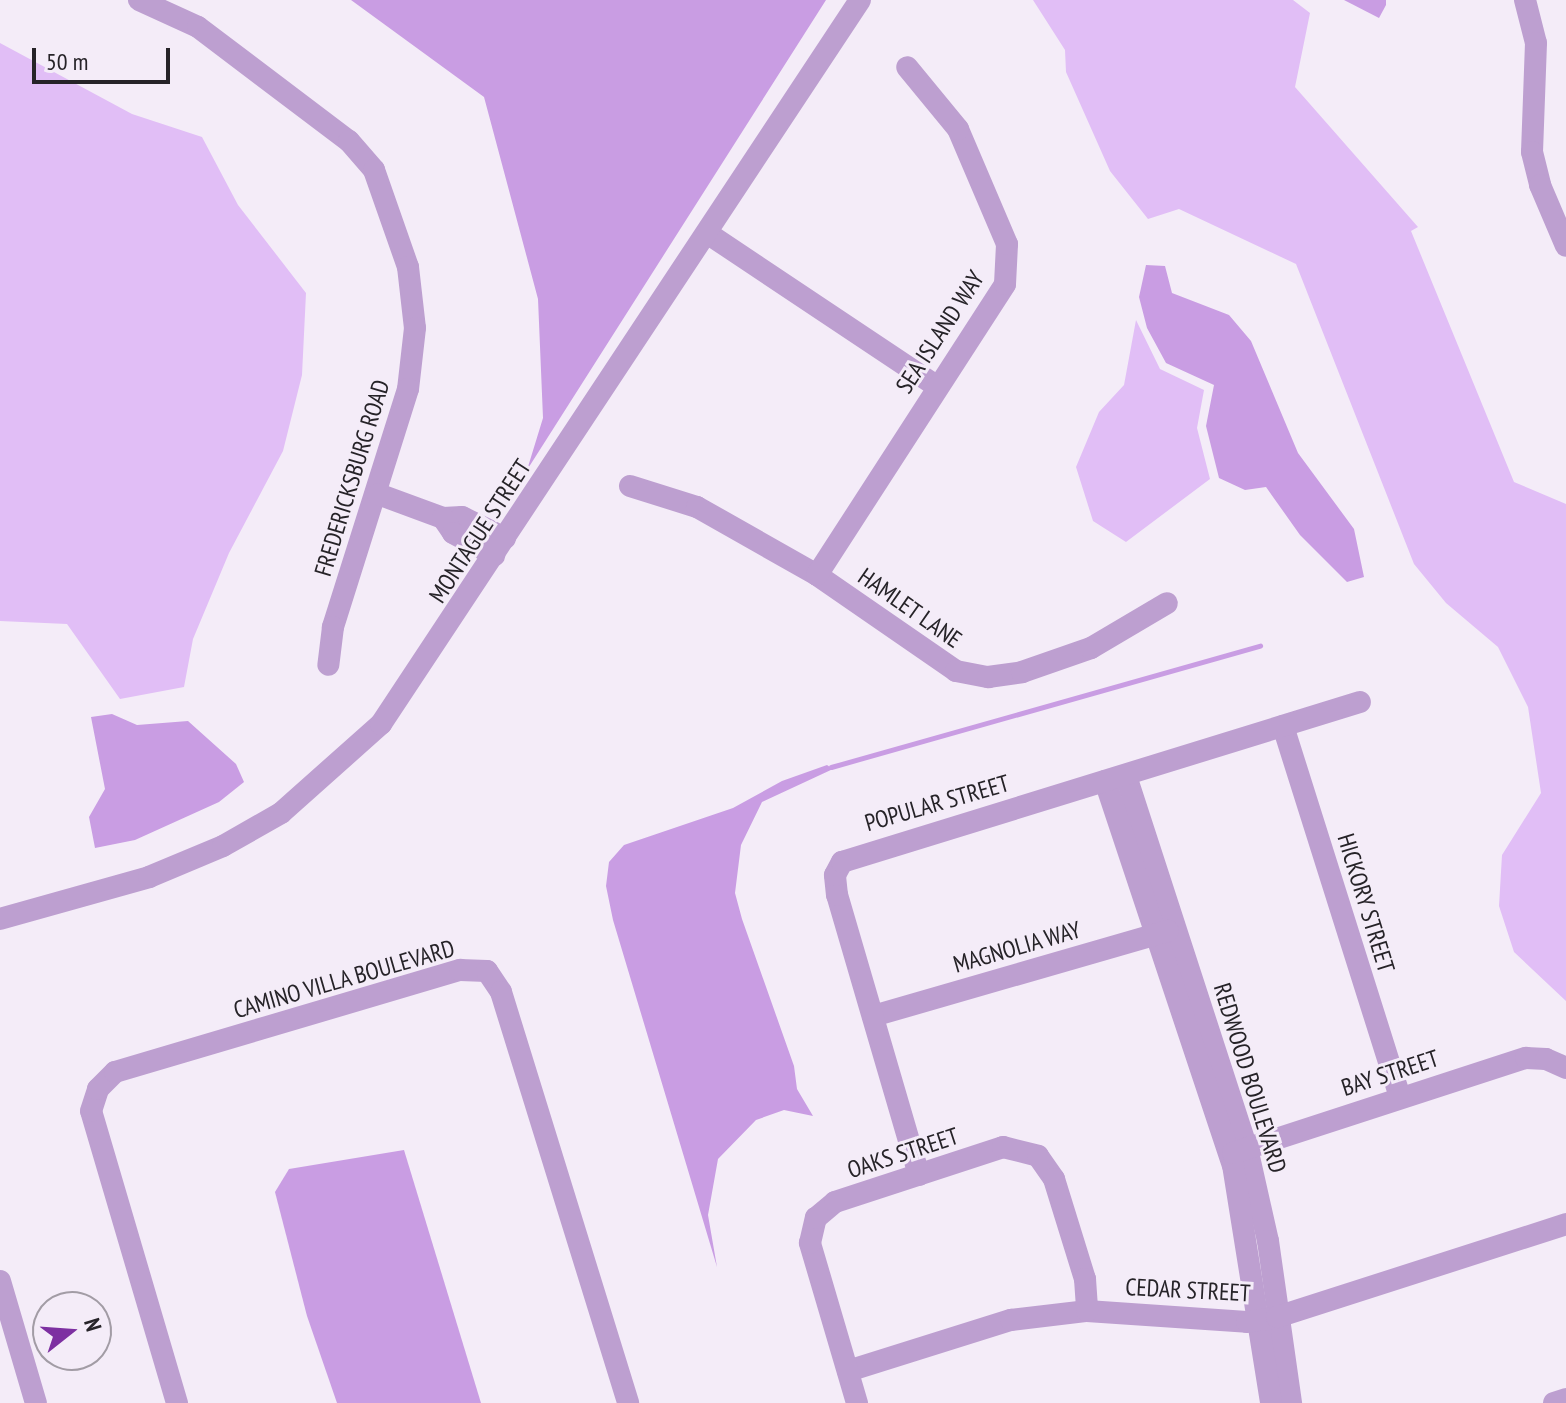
<!DOCTYPE html>
<style>
body{margin:0}
#map{position:relative;width:1566px;height:1403px;overflow:hidden;background:#f4ecf8;font-family:"PT Sans Narrow",sans-serif}
div>[style]{position:absolute}
[style*='--x']{left:calc(var(--x)*1px);top:calc(var(--y)*1px);width:calc(var(--w)*1px);rotate:calc(var(--a)*1deg)}
.green>*{inset:0;background:#e1bef6}
.water>*{inset:0;background:#c99de3}
.stream>*{height:5px;margin:-2.5px;padding:0 2.5px;transform-origin:2.5px;border-radius:2.5px;background:#c99de3}
.minor>*{height:22px;margin:-11px;padding:0 11px;transform-origin:11px;border-radius:11px;background:#bd9fd0}
span{translate:-50% -50%;white-space:nowrap;text-align:center;line-height:1.15;-webkit-text-stroke:6px #f4ecf8;paint-order:stroke}
.street-label{font-size:24px;color:#262328}
.north{position:absolute;left:32px;top:1291px;width:80px;height:80px;box-sizing:border-box;background:#f4ecf8;border:2px solid #a29ca5;border-radius:50%;rotate:73deg;font-size:22px;font-weight:700;line-height:32px;text-align:center;color:#262328}
.north::after{content:'';display:block;margin:auto;width:28px;height:36px;background:#7d30a1;clip-path:polygon(50% 0,100% 100%,50% 72%,0 100%)}
.scale{position:absolute;left:32px;top:48px;width:138px;height:36px;box-sizing:border-box;border:4px solid #262328;border-top:0;padding-left:10px;font-size:24px;line-height:28px;white-space:nowrap;color:#262328;-webkit-text-stroke:6px #f4ecf8;paint-order:stroke}
</style>
<div id="map">
<div class="green">
<i style="clip-path:polygon(1033px 0,1293px 0,1310px 13px,1295px 87px,1418px 227px,1411px 231px,1514px 482px,1566px 504px,1566px 1001px,1514px 952px,1499px 906px,1502px 855px,1541px 793px,1528px 707px,1498px 647px,1446px 603px,1414px 564px,1296px 264px,1179px 209px,1148px 219px,1110px 171px,1066px 72px,1065px 50px)"></i>
<i style="clip-path:polygon(0 43px,132px 114px,202px 137px,238px 205px,306px 293px,302px 375px,283px 451px,229px 553px,193px 639px,184px 687px,120px 699px,67px 624px,0 621px)"></i>
<i style="clip-path:polygon(1136px 320px,1160px 369px,1204px 390px,1197px 428px,1210px 479px,1126px 542px,1093px 521px,1076px 467px,1099px 412px,1124px 385px)"></i>
</div>
<div class="water">
<i style="clip-path:polygon(351px 0,826px 0,527px 470px,543px 418px,538px 299px,484px 97px)"></i>
<i style="clip-path:polygon(1344px 0,1386px 0,1386px 5px,1379px 18px)"></i>
<i style="clip-path:polygon(1146px 265px,1165px 266px,1172px 293px,1229px 315px,1251px 341px,1298px 453px,1354px 529px,1364px 577px,1347px 582px,1300px 535px,1266px 487px,1245px 490px,1219px 478px,1206px 426px,1214px 385px,1166px 363px,1147px 328px,1139px 297px)"></i>
<i style="clip-path:polygon(112px 714px,137px 725px,188px 721px,236px 764px,244px 782px,219px 802px,135px 840px,95px 848px,89px 817px,105px 789px,91px 717px)"></i>
<i style="clip-path:polygon(827px 765px,833px 769px,762px 802px,741px 845px,735px 893px,742px 919px,794px 1066px,797px 1089px,813px 1116px,784px 1110px,756px 1120px,718px 1159px,708px 1215px,717px 1267px,613px 920px,606px 886px,609px 862px,624px 845px,733px 808px,782px 781px)"></i>
<i style="clip-path:polygon(404px 1150px,481px 1403px,337px 1403px,307px 1316px,275px 1192px,289px 1169px)"></i>
</div>
<div class="stream">
<i style="--x:831;--y:767;--w:446;--a:-15.8"></i>
</div>
<div class="minor">
<i style="--x:139;--y:0;--w:65;--a:24.6"></i>
<i style="--x:198;--y:27;--w:189;--a:37.1"></i>
<i style="--x:349;--y:141;--w:38;--a:49"></i>
<i style="--x:374;--y:170;--w:103;--a:70.7"></i>
<i style="--x:408;--y:267;--w:61;--a:83.5"></i>
<i style="--x:415;--y:328;--w:61;--a:96.5"></i>
<i style="--x:408;--y:389;--w:250;--a:107.5"></i>
<i style="--x:333;--y:627;--w:38;--a:97"></i>
<i style="--x:1525;--y:0;--w:44;--a:75.7"></i>
<i style="--x:1536;--y:43;--w:109;--a:92.1"></i>
<i style="--x:1532;--y:152;--w:34;--a:76"></i>
<i style="--x:1540;--y:185;--w:66;--a:66.9"></i>
<i style="--x:707;--y:233;--w:275;--a:33.7"></i>
<i style="--x:630;--y:486;--w:70;--a:17.4"></i>
<i style="--x:697;--y:507;--w:138;--a:29.5"></i>
<i style="--x:817;--y:575;--w:169;--a:34.6"></i>
<i style="--x:956;--y:671;--w:33;--a:11"></i>
<i style="--x:988;--y:677;--w:34;--a:-8"></i>
<i style="--x:1022;--y:672;--w:73;--a:-19.2"></i>
<i style="--x:1091;--y:648;--w:88;--a:-30.6"></i>
<i style="--x:378;--y:494;--w:69;--a:20.3"></i>
<i style="--x:443;--y:518;--w:19;--a:-3"></i>
<i style="--x:462;--y:517;--w:48;--a:26"></i>
<i style="--x:443;--y:518;--w:18;--a:56"></i>
<i style="--x:453;--y:533;--w:47;--a:28.2"></i>
<i style="--x:817;--y:575;--w:346;--a:-57.1"></i>
<i style="--x:1005;--y:284;--w:40;--a:-87.1"></i>
<i style="--x:1007;--y:244;--w:125;--a:-113.1"></i>
<i style="--x:958;--y:129;--w:80;--a:-129.4"></i>
<i style="--x:1283;--y:726;--w:389;--a:72.5"></i>
<i style="--x:1126;--y:776;--w:391;--a:72"></i>
<i style="--x:1247;--y:1148;--w:95;--a:77.3"></i>
<i style="--x:1268;--y:1241;--w:164;--a:81.9"></i>
<i style="--x:1105;--y:781;--w:405;--a:71.6"></i>
<i style="--x:1233;--y:1165;--w:241;--a:80.9"></i>
<i style="--x:0;--y:919;--w:155;--a:-15.7"></i>
<i style="--x:149;--y:877;--w:80;--a:-22.7"></i>
<i style="--x:223;--y:846;--w:67;--a:-29.6"></i>
<i style="--x:281;--y:813;--w:134;--a:-41.7"></i>
<i style="--x:381;--y:724;--w:868;--a:-56.51"></i>
<i style="--x:873;--y:1016;--w:307;--a:-16.1"></i>
<i style="--x:1233;--y:1153;--w:308;--a:-18"></i>
<i style="--x:1526;--y:1058;--w:20;--a:3"></i>
<i style="--x:1546;--y:1059;--w:22;--a:24"></i>
<i style="--x:919;--y:1175;--w:292;--a:-106.3"></i>
<i style="--x:837;--y:895;--w:20;--a:-96"></i>
<i style="--x:835;--y:875;--w:15;--a:-62"></i>
<i style="--x:842;--y:862;--w:542;--a:-17.16"></i>
<i style="--x:0;--y:1281;--w:127;--a:73.6"></i>
<i style="--x:848;--y:1371;--w:171;--a:-17.4"></i>
<i style="--x:1011;--y:1320;--w:77;--a:-6.8"></i>
<i style="--x:1087;--y:1311;--w:160;--a:3.9"></i>
<i style="--x:1247;--y:1322;--w:30;--a:-9"></i>
<i style="--x:1277;--y:1317;--w:304;--a:-17.8"></i>
<i style="--x:177;--y:1403;--w:304;--a:-106.4"></i>
<i style="--x:91;--y:1111;--w:23;--a:-72"></i>
<i style="--x:98;--y:1089;--w:24;--a:-45"></i>
<i style="--x:115;--y:1072;--w:360;--a:-16.5"></i>
<i style="--x:460;--y:970;--w:27;--a:2"></i>
<i style="--x:487;--y:971;--w:25;--a:56"></i>
<i style="--x:501;--y:992;--w:430;--a:72.8"></i>
<i style="--x:857;--y:1403;--w:167;--a:-106.4"></i>
<i style="--x:810;--y:1243;--w:26;--a:-77"></i>
<i style="--x:816;--y:1218;--w:25;--a:-40"></i>
<i style="--x:835;--y:1202;--w:177;--a:-18.1"></i>
<i style="--x:1003;--y:1147;--w:36;--a:14"></i>
<i style="--x:1038;--y:1156;--w:28;--a:55"></i>
<i style="--x:1054;--y:1179;--w:105;--a:72.8"></i>
<i style="--x:1085;--y:1279;--w:32;--a:86"></i>
<i style="--x:1554;--y:1403;--w:13;--a:-18"></i>
</div>
<div class="street-label">
<span style="left:940px;top:332px;rotate:-57deg">SEA ISLAND WAY</span>
<span style="left:352px;top:478px;rotate:-73deg">FREDERICKSBURG ROAD</span>
<span style="left:480px;top:531px;rotate:-57deg">MONTAGUE STREET</span>
<span style="left:910px;top:608px;rotate:35deg">HAMLET LANE</span>
<span style="left:937px;top:803px;rotate:-16deg">POPULAR STREET</span>
<span style="left:1366px;top:903px;rotate:73deg">HICKORY STREET</span>
<span style="left:1017px;top:947px;rotate:-16deg">MAGNOLIA WAY</span>
<span style="left:344px;top:979px;rotate:-16deg">CAMINO VILLA BOULEVARD</span>
<span style="left:1390px;top:1073px;rotate:-18deg">BAY STREET</span>
<span style="left:1250px;top:1078px;rotate:73deg">REDWOOD BOULEVARD</span>
<span style="left:903px;top:1153px;rotate:-18deg">OAKS STREET</span>
<span style="left:1188px;top:1290px;rotate:3deg">CEDAR STREET</span>
</div>
<div class="north">N</div>
<div class="scale">50 m</div>
</div>
